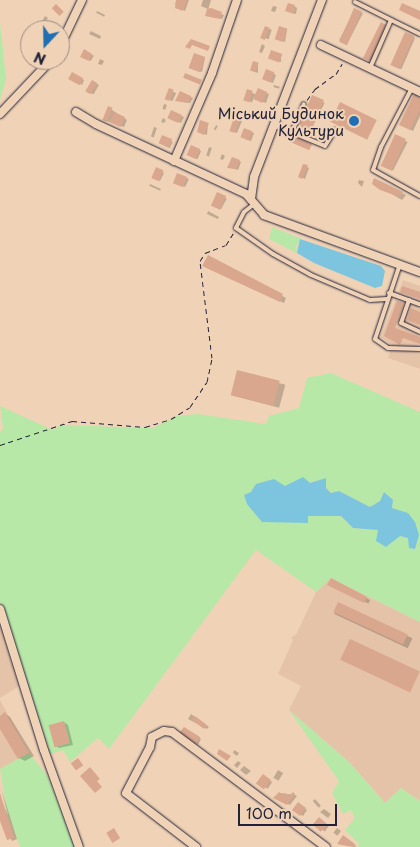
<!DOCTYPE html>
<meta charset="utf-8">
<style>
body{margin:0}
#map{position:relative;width:420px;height:847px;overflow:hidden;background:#f0d3b6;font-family:"Playpen Sans",sans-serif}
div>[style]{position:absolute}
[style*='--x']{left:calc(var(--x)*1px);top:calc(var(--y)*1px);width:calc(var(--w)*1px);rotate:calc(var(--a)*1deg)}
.built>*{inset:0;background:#e5c3a8}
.green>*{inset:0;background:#b8e8a8}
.water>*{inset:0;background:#7dc5de}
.shadow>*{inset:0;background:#0003;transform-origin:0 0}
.building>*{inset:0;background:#d9a78d;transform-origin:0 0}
.path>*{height:1px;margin-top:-0.5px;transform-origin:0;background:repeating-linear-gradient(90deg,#22223b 0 5px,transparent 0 9px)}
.roads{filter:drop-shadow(0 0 1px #22223b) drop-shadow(0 0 1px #22223b)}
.lane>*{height:4px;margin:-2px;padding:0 2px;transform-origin:2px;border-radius:2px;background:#f0d3b6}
.street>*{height:8px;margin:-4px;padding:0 4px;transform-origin:4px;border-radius:4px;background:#f0d3b6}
.dots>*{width:14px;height:14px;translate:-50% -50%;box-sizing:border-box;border:2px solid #f0d3b6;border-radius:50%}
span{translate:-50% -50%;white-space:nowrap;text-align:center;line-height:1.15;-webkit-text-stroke:4px #f0d3b6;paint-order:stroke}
.poi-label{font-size:15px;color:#22223b}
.right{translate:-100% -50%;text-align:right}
.north{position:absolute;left:20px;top:20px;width:50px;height:50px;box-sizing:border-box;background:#f0d3b6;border:1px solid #9e8c85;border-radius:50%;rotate:201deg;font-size:14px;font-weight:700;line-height:20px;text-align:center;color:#22223b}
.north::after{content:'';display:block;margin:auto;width:18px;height:22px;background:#1f6fb2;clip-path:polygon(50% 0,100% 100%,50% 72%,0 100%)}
.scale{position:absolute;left:238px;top:804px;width:99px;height:22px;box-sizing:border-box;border:2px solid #22223b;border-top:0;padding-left:6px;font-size:15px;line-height:18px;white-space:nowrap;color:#22223b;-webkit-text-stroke:4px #f0d3b6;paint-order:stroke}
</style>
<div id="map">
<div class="built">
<i style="clip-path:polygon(403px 280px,420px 286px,420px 369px,388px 358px,392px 345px,381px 337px)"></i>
<i style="clip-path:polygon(331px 578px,420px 622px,420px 801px,401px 788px,385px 803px,349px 762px,289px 710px,301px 686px,278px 674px,293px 640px,291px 638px,297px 633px,316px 592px)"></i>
<i style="clip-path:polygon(0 621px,24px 683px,0 698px)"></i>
<i style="clip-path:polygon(0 700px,29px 753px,0 769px)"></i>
</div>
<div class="green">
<i style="clip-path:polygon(0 22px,6px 80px,0 100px)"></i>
<i style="clip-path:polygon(272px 227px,302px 239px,296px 246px,297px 253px,269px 239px)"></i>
<i style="clip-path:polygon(evenodd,331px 373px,420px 412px,420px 622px,331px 578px,316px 592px,256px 550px,109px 749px,98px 738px,70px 762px,63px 750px,51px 754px,0 602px,0 432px,3px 429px,0 406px,53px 430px,60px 425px,153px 428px,177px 416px,198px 414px,266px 424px,269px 416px,299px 408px,307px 378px,331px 373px,326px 478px,326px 488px,332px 493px,339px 491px,370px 507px,380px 501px,384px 492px,392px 508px,407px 513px,417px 545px,408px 538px,378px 530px,353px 528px,341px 516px,308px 516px,308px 522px,244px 495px,294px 484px,300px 480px,310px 483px,326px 478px)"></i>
<i style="clip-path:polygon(289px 710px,349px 762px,385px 803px,401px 788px,420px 801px,420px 847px,357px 847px,359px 844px,345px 830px,355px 818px,351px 810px,343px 814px,332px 793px,339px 781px)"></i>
<i style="clip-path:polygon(29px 753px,47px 775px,75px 847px,20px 847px,6px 807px,0 769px)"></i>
</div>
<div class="water">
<i style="clip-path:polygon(300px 239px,381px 266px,385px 271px,382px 286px,375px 288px,314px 263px,297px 253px)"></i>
<i style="clip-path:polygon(303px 477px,310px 483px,326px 478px,326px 488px,331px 493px,339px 491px,370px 507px,380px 501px,384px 492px,393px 500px,392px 508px,408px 513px,415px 522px,419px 535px,415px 549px,409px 548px,408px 538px,400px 536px,386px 547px,376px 541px,378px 530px,353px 528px,341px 516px,308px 516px,308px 523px,262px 522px,247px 504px,244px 495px,251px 492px,256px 484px,274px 479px,285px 486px)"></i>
</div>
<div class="shadow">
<i style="clip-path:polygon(177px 0,189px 0,185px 11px,175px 4px)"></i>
<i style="clip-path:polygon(203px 0,211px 0,208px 10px,224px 15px,222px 19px,206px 15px,208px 9px,201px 6px)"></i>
<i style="clip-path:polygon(273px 6px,277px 7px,275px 12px,271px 11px)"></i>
<i style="clip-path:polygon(294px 6px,297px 8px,296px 14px,289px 12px)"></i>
<i style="left:355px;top:9px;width:9px;height:35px;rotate:27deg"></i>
<i style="left:97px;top:11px;width:9px;height:2px;rotate:27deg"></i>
<i style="clip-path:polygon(45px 16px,48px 18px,45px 22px,42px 21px)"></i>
<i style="left:381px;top:24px;width:5px;height:38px;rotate:22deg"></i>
<i style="left:266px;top:28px;width:6px;height:10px;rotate:18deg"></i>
<i style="clip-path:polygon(287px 30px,285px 42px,278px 39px)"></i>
<i style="clip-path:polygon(91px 31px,101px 36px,100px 39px,89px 34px)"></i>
<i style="left:406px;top:34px;width:10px;height:34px;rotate:24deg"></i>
<i style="clip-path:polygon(262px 44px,265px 46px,262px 53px,259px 52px)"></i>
<i style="left:85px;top:51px;width:10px;height:6px;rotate:29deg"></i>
<i style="clip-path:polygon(281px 55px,281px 62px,272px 59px)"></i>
<i style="clip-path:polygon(205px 58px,202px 72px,192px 69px)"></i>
<i style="clip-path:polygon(100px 59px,104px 61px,102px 65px,98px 64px)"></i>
<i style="clip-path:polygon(258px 64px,258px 73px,253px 71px)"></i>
<i style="clip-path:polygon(267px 71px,276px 75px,273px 83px,265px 80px)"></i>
<i style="clip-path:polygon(72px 74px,84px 80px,82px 85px,70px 78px)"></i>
<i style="left:92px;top:81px;width:8px;height:11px;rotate:30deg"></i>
<i style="left:274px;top:85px;width:6px;height:2px;rotate:18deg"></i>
<i style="left:170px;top:90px;width:7px;height:9px;rotate:27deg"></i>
<i style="clip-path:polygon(259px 90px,269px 94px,266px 103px,258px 100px)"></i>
<i style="left:248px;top:91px;width:8px;height:9px;rotate:23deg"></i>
<i style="clip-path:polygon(180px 92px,193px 98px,190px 103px,179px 101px)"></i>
<i style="left:313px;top:97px;width:13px;height:32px;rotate:27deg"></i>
<i style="clip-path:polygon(420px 99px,420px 116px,413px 131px,401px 125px)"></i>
<i style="left:164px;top:104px;width:3px;height:5px;rotate:18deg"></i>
<i style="clip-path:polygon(109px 108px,127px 120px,124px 127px,104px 120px)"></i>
<i style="clip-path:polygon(266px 110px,270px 111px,269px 114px,265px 112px)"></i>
<i style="clip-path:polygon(172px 112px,184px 117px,181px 123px,169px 117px)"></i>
<i style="clip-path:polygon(163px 118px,166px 120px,164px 123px,161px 122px)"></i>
<i style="clip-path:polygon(235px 118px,242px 121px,237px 133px,231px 130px)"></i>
<i style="clip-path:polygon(208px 124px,207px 135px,201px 133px)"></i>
<i style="left:216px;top:125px;width:2px;height:5px;rotate:27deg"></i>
<i style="left:154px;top:127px;width:3px;height:10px;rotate:18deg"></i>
<i style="clip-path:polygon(245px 130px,254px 133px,251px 141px,245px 139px)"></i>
<i style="left:396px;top:136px;width:13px;height:32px;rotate:27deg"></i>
<i style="left:163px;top:137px;width:11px;height:7px;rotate:27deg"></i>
<i style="left:192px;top:147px;width:10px;height:9px;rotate:24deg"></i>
<i style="left:209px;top:147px;width:3px;height:9px;rotate:18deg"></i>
<i style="clip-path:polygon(222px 154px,225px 156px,223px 160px,220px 159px)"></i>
<i style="clip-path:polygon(232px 158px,241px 162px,238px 170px,231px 168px)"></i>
<i style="clip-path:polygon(304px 165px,309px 168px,305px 179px,299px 176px)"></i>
<i style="clip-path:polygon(156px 169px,164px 173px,160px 181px,153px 177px)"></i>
<i style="clip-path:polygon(178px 175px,189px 179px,185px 187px,175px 182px)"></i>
<i style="clip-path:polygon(359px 180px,364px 181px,362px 187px,358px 183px)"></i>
<i style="clip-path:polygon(375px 180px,402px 193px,406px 195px,402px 200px,373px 183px)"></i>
<i style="left:150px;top:184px;width:12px;height:2px;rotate:24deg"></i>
<i style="left:218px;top:194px;width:10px;height:12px;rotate:29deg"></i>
<i style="clip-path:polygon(208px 211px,219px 217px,218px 219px,207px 214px)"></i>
<i style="clip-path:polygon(208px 257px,286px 298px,284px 303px,208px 267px)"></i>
<i style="left:238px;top:372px;width:49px;height:24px;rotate:15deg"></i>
<i style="left:331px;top:580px;width:44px;height:4px;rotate:27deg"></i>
<i style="left:339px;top:604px;width:81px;height:11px;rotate:25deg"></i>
<i style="clip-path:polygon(5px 714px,10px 717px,34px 756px,25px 761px,19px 758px,0 726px,0 717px)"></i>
<i style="clip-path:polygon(191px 714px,209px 727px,207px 729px,188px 719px)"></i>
<i style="clip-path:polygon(64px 722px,68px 725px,73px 745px,59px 748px,56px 746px)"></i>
<i style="clip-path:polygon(184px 728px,201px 739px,198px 745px,181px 733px)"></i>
<i style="clip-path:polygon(234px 750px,239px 753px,237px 756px,233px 753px)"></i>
<i style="clip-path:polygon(238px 761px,241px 763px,237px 768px,234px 765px)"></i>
<i style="clip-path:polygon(244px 766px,251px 771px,246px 775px,240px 770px)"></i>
<i style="left:278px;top:770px;width:6px;height:9px;rotate:31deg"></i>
<i style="left:263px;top:776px;width:11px;height:8px;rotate:34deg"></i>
<i style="clip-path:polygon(0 785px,17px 839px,12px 841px,0 817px,0 798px,8px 815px)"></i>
<i style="clip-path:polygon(280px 793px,295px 795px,297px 796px,290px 805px,275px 798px)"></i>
<i style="left:315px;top:799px;width:9px;height:3px;rotate:49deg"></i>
<i style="clip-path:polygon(301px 805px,307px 810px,303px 816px,301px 815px)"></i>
<i style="clip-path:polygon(324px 809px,331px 814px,328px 818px,320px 812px)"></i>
<i style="left:319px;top:819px;width:12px;height:7px;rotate:35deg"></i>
<i style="left:337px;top:828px;width:5px;height:6px;rotate:37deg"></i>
<i style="clip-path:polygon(345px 838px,356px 846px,356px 847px,339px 844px)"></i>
</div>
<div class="building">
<i style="clip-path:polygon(176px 0,187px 0,183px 11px,175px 8px)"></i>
<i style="clip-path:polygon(288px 3px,295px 5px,294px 14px,285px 11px)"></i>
<i style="clip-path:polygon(402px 3px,420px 11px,420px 20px,399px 10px)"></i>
<i style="left:56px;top:4px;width:11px;height:6px;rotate:45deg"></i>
<i style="clip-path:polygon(211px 8px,222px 12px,220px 19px,205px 16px,207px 9px)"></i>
<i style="left:354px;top:8px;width:8px;height:37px;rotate:23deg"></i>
<i style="clip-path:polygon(381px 22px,386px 25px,369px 61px,363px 58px)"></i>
<i style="left:265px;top:26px;width:5px;height:13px;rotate:22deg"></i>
<i style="left:279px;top:26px;width:9px;height:14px;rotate:18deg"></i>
<i style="left:405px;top:32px;width:10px;height:36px;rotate:24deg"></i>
<i style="clip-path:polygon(191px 39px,210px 46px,208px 51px,192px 45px,190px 49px,185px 47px)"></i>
<i style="clip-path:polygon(84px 49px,92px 54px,89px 61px,80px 57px)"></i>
<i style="left:271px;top:50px;width:12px;height:9px;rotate:20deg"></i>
<i style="left:194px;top:53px;width:12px;height:16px;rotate:20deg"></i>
<i style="left:253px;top:61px;width:6px;height:10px;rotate:18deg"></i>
<i style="left:266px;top:69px;width:9px;height:11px;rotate:21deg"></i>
<i style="left:72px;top:72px;width:13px;height:8px;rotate:29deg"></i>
<i style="left:185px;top:73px;width:18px;height:5px;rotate:22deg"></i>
<i style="left:92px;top:80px;width:6px;height:13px;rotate:31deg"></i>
<i style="left:169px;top:88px;width:5px;height:12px;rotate:22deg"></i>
<i style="left:258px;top:88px;width:10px;height:12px;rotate:24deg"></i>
<i style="left:247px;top:89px;width:6px;height:12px;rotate:18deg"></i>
<i style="clip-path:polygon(180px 91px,191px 96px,188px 103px,175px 101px)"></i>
<i style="clip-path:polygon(414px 94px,420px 97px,420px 110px,410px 130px,399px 125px)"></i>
<i style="left:312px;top:95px;width:13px;height:34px;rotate:23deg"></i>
<i style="left:340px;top:102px;width:41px;height:22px;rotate:26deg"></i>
<i style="left:108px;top:106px;width:5px;height:15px;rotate:22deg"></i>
<i style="left:171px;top:110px;width:12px;height:9px;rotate:24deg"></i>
<i style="left:114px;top:112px;width:12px;height:11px;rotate:24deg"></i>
<i style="left:234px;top:117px;width:6px;height:15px;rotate:18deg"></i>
<i style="clip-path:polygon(200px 120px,209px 123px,204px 135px,197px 132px)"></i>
<i style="left:244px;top:128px;width:9px;height:10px;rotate:21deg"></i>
<i style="left:395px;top:134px;width:12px;height:35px;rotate:24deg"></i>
<i style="left:162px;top:135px;width:11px;height:9px;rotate:22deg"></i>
<i style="left:292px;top:135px;width:22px;height:7px;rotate:24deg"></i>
<i style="left:191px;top:145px;width:10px;height:11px;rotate:24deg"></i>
<i style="clip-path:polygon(232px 157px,240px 160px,236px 169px,227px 168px)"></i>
<i style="clip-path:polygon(303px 164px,308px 165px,302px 179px,298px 177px)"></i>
<i style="left:156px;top:167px;width:8px;height:12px;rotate:23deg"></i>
<i style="left:177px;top:173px;width:11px;height:11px;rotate:22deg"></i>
<i style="clip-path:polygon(374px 178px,403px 192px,400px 197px,380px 190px,372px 184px)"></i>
<i style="left:217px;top:192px;width:10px;height:15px;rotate:24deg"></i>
<i style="clip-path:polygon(208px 255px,283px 294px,280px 302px,202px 266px)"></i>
<i style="clip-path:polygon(402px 286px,420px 292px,420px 299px,400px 292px)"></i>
<i style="clip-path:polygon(397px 301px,404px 303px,395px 328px,420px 337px,420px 344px,403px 338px,400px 345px,384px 336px)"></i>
<i style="clip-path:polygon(411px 308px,420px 312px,420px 325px,407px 320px)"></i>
<i style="left:237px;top:370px;width:44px;height:26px;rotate:14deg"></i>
<i style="clip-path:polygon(331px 578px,367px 597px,364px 603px,327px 585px)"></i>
<i style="left:338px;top:602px;width:77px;height:11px;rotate:25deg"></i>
<i style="left:350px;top:639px;width:77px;height:23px;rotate:25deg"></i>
<i style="clip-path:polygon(5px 712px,29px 753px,18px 759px,0 729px,0 716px)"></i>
<i style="left:195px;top:716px;width:15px;height:5px;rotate:37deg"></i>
<i style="left:64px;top:721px;width:23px;height:16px;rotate:75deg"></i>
<i style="clip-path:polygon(184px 727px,200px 737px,195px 745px,179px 733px)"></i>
<i style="clip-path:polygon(219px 749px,231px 756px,227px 761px,217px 754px)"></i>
<i style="left:78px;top:758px;width:9px;height:9px;rotate:54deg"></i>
<i style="clip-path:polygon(90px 767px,100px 779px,97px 781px,102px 787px,95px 793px,80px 776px)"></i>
<i style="left:263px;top:774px;width:10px;height:12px;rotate:37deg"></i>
<i style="clip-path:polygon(279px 792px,283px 795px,285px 793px,289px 796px,293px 792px,295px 794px,287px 805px,273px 798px)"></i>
<i style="clip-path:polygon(0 793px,14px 838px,7px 840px,0 821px)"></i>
<i style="left:298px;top:802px;width:10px;height:10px;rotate:37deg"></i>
<i style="left:319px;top:817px;width:11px;height:10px;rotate:41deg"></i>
<i style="left:114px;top:828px;width:12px;height:9px;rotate:59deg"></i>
<i style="clip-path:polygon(343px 835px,355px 844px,353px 847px,337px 844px)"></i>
</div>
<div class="path">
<i style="--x:307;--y:100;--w:14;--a:-54"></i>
<i style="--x:315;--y:89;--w:26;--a:-36"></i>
<i style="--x:336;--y:74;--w:12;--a:-59"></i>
<i style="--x:0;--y:445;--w:76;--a:-18.4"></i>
<i style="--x:72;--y:421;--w:73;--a:4.7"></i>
<i style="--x:145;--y:427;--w:27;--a:-17"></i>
<i style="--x:171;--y:419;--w:22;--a:-32"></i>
<i style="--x:190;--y:407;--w:30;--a:-56"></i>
<i style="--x:207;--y:382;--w:25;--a:-78"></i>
<i style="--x:212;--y:358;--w:98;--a:-97.1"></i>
<i style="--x:200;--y:261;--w:9;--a:-58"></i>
<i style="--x:205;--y:253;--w:22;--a:-21"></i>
<i style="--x:226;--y:245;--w:15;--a:-58"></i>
</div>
<div class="roads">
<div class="lane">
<i style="--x:355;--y:2;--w:40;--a:26.6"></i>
<i style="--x:391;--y:20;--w:52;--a:113.6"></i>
<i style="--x:391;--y:20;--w:32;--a:26"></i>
<i style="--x:412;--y:88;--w:67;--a:117.7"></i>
<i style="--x:381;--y:147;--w:24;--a:109"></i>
<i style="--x:373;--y:170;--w:54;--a:29"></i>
<i style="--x:273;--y:125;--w:56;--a:22"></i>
<i style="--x:325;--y:146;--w:19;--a:-58"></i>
<i style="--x:292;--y:132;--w:30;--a:-67"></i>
<i style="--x:253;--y:205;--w:11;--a:142"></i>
<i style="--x:244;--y:212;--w:18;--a:117"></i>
<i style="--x:236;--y:228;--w:45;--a:35.1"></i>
<i style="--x:273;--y:254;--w:43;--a:28.9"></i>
<i style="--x:311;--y:275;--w:64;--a:23"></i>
<i style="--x:370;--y:300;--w:17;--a:-3"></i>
<i style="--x:400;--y:264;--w:79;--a:108.4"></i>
<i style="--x:375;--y:339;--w:16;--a:35"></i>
<i style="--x:388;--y:348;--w:32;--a:2"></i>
<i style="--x:389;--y:293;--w:33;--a:20"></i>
<i style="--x:409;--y:300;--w:24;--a:109"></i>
<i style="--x:401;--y:323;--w:21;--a:25"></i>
</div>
<div class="street">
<i style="--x:321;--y:45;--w:110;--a:25.4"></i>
<i style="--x:60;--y:46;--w:51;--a:-64.4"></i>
<i style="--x:76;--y:112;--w:23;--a:31"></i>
<i style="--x:96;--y:124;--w:166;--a:25"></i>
<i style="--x:246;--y:194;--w:28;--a:49"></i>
<i style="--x:264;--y:215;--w:166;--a:20.1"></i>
<i style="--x:0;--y:114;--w:74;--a:-46.6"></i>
<i style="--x:174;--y:161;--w:96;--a:-66.6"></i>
<i style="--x:212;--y:73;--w:77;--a:-71.1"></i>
<i style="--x:251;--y:199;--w:22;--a:-82"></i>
<i style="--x:254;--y:177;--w:190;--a:-69"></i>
<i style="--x:0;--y:609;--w:148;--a:72.7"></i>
<i style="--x:44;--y:750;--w:103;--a:70.2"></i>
<i style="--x:196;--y:847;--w:88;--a:-142.4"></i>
<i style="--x:126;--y:793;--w:52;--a:-62.4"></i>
<i style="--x:150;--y:747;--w:10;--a:-79"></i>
<i style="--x:152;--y:737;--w:13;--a:-27"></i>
<i style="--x:164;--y:731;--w:8;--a:7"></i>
<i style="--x:172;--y:732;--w:192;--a:36.8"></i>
</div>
</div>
<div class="dots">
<i style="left:354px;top:121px;background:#1f6fb2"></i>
</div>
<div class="poi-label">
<span class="right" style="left:344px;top:121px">Міський Будинок<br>Культури</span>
</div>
<div class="north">N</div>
<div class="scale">100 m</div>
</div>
